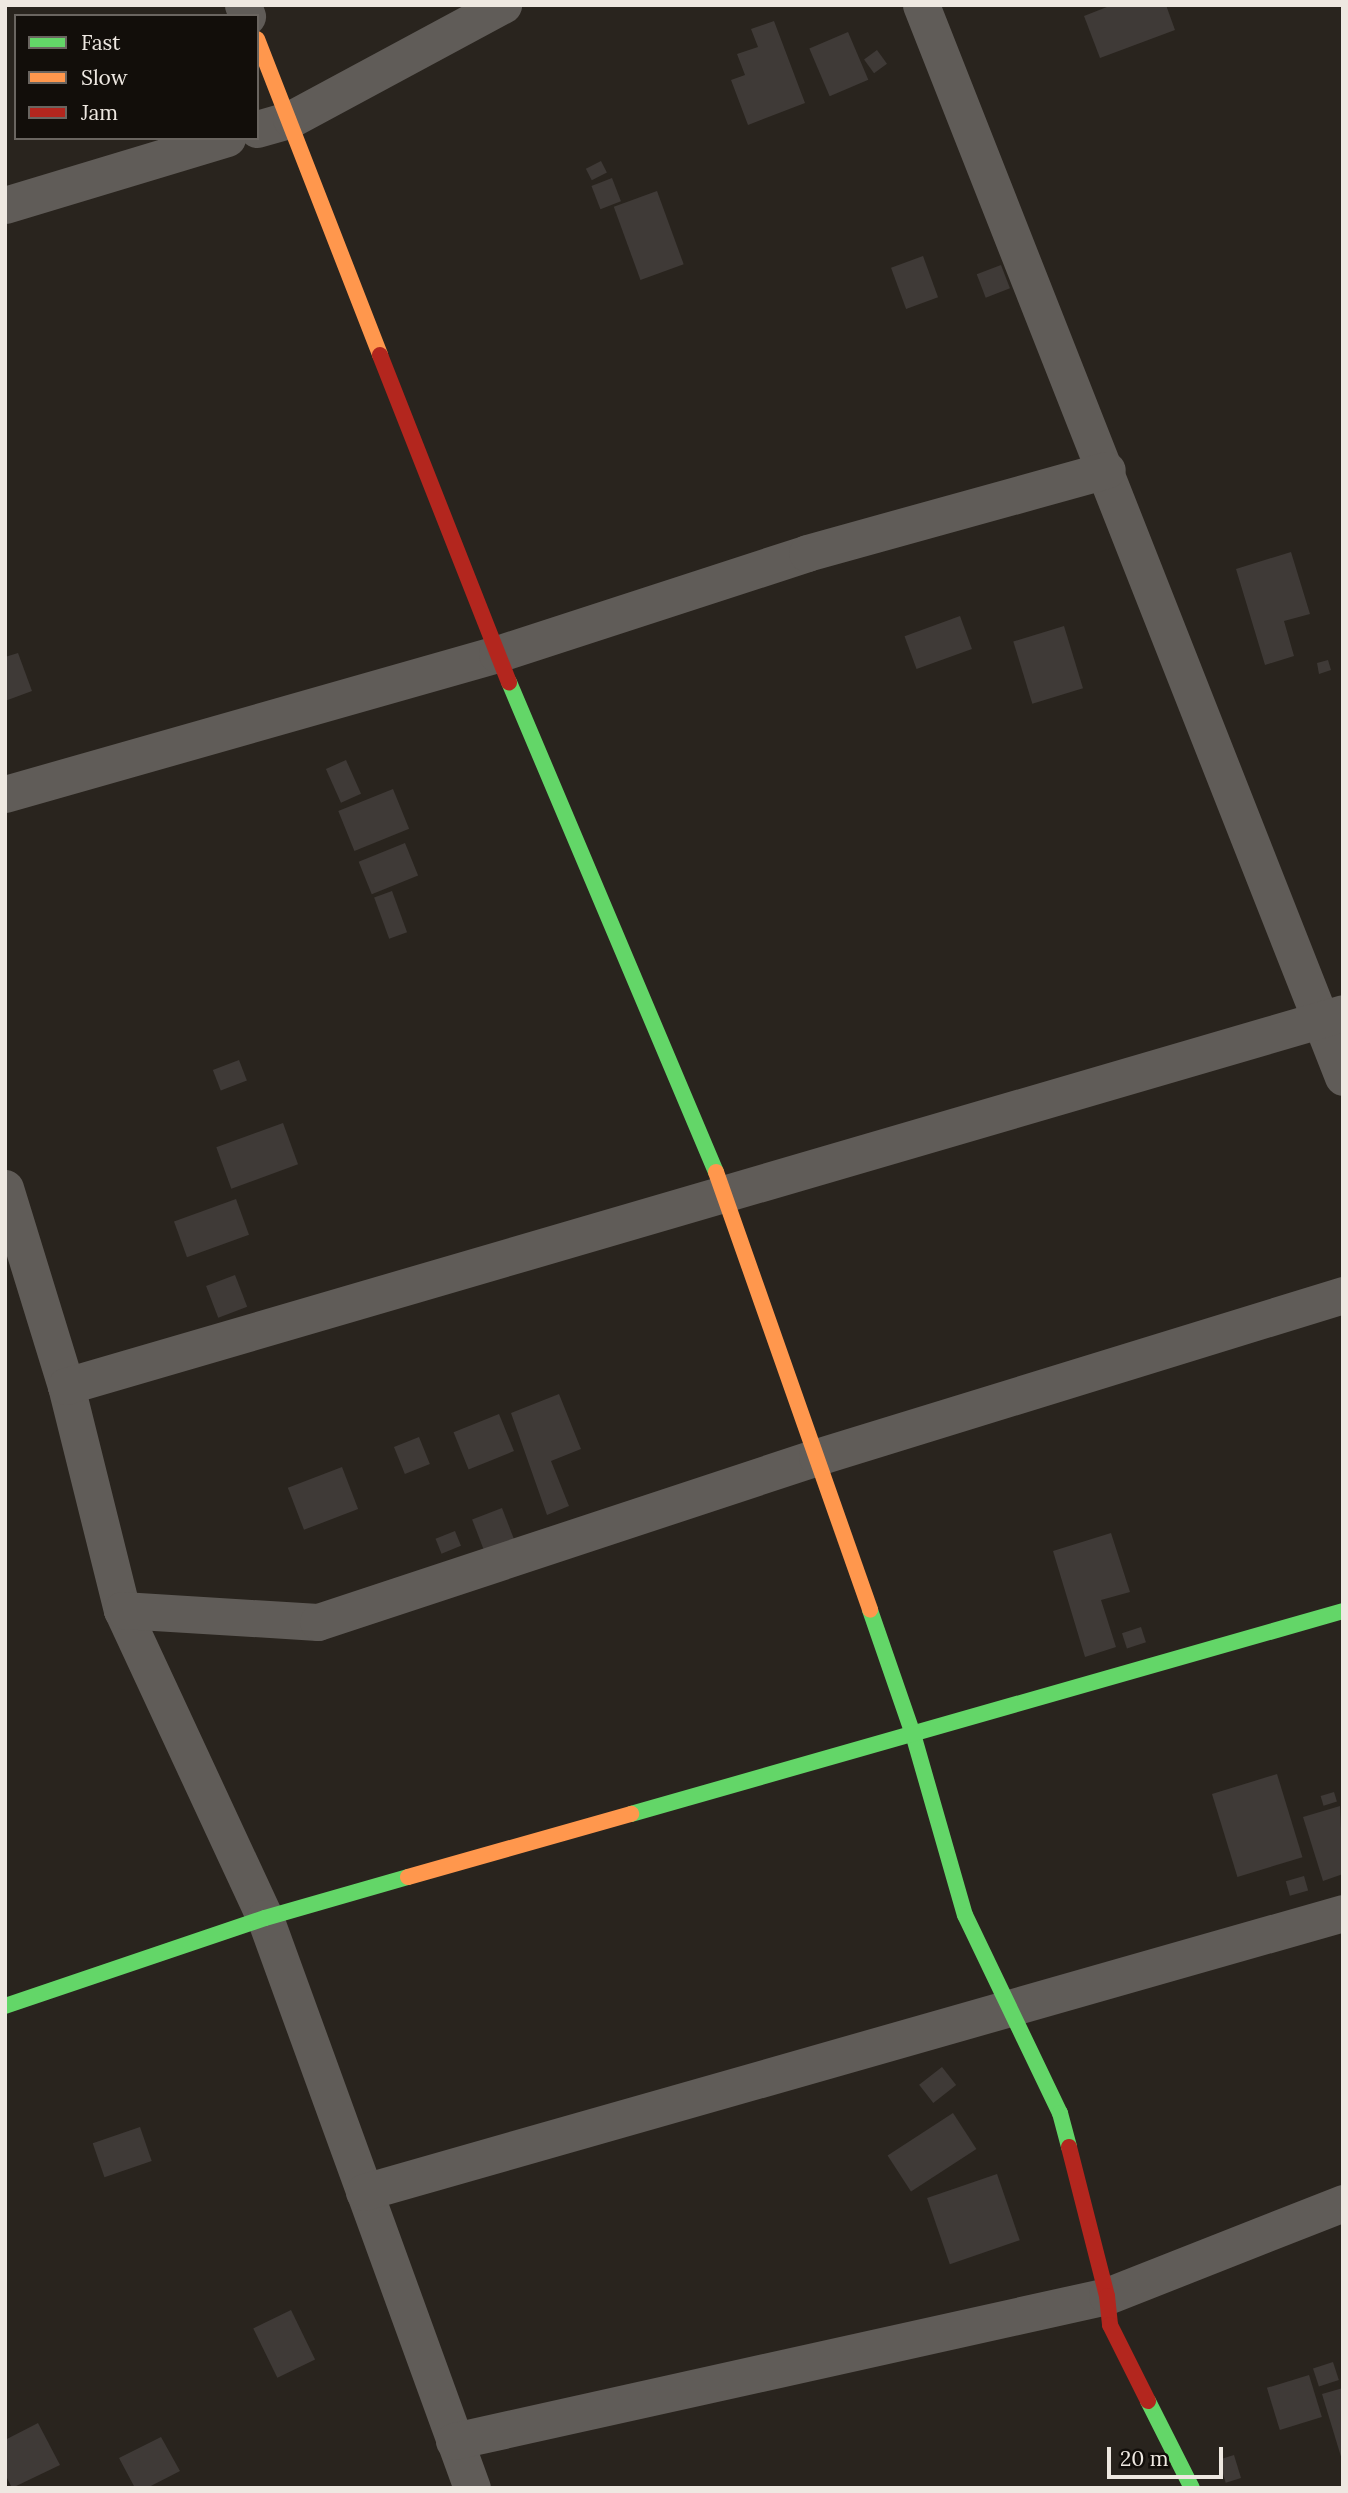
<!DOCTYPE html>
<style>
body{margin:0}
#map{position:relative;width:1348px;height:2493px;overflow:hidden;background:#29241e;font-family:Lora,serif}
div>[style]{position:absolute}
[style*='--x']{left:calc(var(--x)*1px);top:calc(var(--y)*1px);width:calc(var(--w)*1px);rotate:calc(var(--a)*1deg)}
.building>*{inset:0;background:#3f3a37;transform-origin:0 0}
.street>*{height:37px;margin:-18.5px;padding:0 18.5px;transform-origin:18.5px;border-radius:18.5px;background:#605c58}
.fast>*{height:16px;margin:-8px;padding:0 8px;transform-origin:8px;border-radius:8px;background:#63d668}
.slow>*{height:16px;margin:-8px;padding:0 8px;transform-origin:8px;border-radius:8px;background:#ff974d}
.jam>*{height:16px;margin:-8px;padding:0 8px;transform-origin:8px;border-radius:8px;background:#b3261e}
span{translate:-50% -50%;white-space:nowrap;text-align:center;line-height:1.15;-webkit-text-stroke:5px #120e0a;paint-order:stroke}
.frame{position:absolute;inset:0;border:7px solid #eee8e1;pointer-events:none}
.legend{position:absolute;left:14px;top:14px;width:245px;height:126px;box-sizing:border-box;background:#120e0a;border:2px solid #6a6560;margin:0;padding:9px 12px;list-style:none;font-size:21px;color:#eee8e1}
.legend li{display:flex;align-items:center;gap:14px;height:35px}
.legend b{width:35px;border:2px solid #6a6560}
.scale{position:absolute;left:1107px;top:2447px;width:116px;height:32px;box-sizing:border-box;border:4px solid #eee8e1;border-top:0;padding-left:9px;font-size:21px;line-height:24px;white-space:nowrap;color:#eee8e1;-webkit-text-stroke:5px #120e0a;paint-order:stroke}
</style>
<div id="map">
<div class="building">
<i style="clip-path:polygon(1112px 5px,1166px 5px,1175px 30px,1100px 58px,1084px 16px)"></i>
<i style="clip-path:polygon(774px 21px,805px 103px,748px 125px,731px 80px,745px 75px,737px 54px,758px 47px,751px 29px)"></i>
<i style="left:848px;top:32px;width:52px;height:42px;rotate:67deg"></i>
<i style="left:877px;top:50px;width:17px;height:16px;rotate:54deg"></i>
<i style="left:601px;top:161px;width:13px;height:17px;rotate:63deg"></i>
<i style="left:612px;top:178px;width:25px;height:22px;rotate:69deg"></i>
<i style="left:657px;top:191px;width:78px;height:46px;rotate:70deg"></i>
<i style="left:923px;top:256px;width:44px;height:34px;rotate:70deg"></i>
<i style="left:1001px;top:265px;width:25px;height:26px;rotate:69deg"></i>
<i style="clip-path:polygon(1291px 552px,1310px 614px,1284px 621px,1294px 656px,1265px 665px,1236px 569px)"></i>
<i style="left:960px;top:616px;width:35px;height:59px;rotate:70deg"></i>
<i style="left:1064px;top:626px;width:65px;height:53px;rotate:73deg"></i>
<i style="clip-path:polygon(18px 653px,32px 691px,5px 701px,5px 657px)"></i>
<i style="clip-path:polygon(1328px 660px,1331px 670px,1319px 674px,1317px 663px)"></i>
<i style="left:346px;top:760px;width:37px;height:22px;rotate:66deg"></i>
<i style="left:393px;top:789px;width:43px;height:59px;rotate:68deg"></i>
<i style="left:405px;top:843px;width:35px;height:50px;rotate:68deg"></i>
<i style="left:392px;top:891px;width:44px;height:19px;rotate:70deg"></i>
<i style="left:239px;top:1060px;width:22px;height:28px;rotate:69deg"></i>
<i style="left:283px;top:1123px;width:44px;height:71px;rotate:70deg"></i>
<i style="left:236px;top:1199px;width:38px;height:66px;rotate:70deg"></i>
<i style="left:235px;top:1275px;width:34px;height:31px;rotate:69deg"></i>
<i style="clip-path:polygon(559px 1394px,581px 1449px,551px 1461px,569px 1506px,547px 1515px,511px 1413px)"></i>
<i style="left:499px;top:1414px;width:40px;height:49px;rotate:68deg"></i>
<i style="left:419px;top:1437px;width:29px;height:27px;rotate:68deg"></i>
<i style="left:342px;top:1467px;width:45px;height:58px;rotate:69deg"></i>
<i style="left:502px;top:1508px;width:34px;height:32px;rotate:69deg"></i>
<i style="left:455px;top:1531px;width:16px;height:21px;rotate:68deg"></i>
<i style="clip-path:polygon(1111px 1533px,1130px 1592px,1101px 1600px,1116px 1647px,1085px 1657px,1053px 1551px)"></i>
<i style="left:1141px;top:1627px;width:16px;height:20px;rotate:72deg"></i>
<i style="left:1277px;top:1774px;width:87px;height:68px;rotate:73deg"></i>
<i style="left:1334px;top:1792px;width:10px;height:14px;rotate:73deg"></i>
<i style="clip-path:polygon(1340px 1806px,1343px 1874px,1323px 1881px,1303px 1817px)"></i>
<i style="left:1304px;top:1876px;width:15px;height:19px;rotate:74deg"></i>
<i style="left:942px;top:2067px;width:23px;height:29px;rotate:52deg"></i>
<i style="left:953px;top:2113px;width:43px;height:78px;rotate:57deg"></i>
<i style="left:140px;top:2127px;width:36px;height:50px;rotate:71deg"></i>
<i style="left:997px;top:2174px;width:70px;height:74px;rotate:71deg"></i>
<i style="left:291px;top:2310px;width:55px;height:42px;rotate:64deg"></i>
<i style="left:1333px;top:2362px;width:19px;height:21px;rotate:72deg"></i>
<i style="left:1309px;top:2375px;width:44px;height:44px;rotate:73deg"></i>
<i style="clip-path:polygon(1343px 2388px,1343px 2460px,1342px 2460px,1322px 2394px)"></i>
<i style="clip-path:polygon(38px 2423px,60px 2465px,12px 2488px,5px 2474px,5px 2440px)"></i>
<i style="clip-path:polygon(161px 2437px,180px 2471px,147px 2488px,135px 2488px,119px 2458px)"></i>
<i style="left:1234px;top:2455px;width:24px;height:16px;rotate:73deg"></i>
</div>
<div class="street">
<i style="--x:243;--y:5;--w:12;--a:70"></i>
<i style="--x:921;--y:5;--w:1152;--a:68.51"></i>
<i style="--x:257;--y:129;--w:35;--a:-16"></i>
<i style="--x:291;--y:119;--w:241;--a:-28.3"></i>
<i style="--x:5;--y:205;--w:232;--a:-16.8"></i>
<i style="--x:5;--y:794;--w:512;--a:-15.88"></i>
<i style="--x:497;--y:654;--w:326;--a:-18"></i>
<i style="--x:807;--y:553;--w:311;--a:-15.5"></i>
<i style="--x:5;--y:1188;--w:207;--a:72.9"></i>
<i style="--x:66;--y:1386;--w:231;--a:76"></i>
<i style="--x:122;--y:1610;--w:340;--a:65.1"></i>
<i style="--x:265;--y:1918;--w:606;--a:70.04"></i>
<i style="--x:66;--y:1386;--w:1330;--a:-16.28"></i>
<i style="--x:122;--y:1610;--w:196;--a:3.5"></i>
<i style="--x:318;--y:1622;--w:526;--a:-18.3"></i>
<i style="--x:817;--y:1457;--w:550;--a:-17.12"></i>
<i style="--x:364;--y:2192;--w:1018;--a:-15.91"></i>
<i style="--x:454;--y:2441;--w:669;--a:-12.52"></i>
<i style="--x:1107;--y:2296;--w:254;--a:-21.5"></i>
</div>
<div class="fast">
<i style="--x:509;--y:682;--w:532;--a:67.1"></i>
<i style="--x:870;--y:1610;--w:131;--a:70.9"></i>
<i style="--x:913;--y:1734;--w:188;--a:74"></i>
<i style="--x:965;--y:1915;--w:220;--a:64.4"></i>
<i style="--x:1060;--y:2113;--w:35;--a:75"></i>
<i style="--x:631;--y:1814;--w:740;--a:-15.91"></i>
<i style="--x:5;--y:2006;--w:274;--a:-18.7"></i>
<i style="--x:265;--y:1918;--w:149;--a:-16"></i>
<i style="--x:1148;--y:2401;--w:97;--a:63.2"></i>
</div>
<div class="slow">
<i style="--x:257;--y:39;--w:339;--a:68.7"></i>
<i style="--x:716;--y:1172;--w:464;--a:70.6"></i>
<i style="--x:408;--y:1877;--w:232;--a:-15.8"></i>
</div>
<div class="jam">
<i style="--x:380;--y:355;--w:352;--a:68.5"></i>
<i style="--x:1069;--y:2147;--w:154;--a:75.7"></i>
<i style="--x:1107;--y:2296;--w:29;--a:84"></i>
<i style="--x:1110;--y:2325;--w:85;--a:63.4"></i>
</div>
<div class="frame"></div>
<ul class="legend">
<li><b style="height:9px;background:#63d668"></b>Fast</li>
<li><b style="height:9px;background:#ff974d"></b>Slow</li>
<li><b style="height:9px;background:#b3261e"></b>Jam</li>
</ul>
<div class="scale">20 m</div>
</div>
